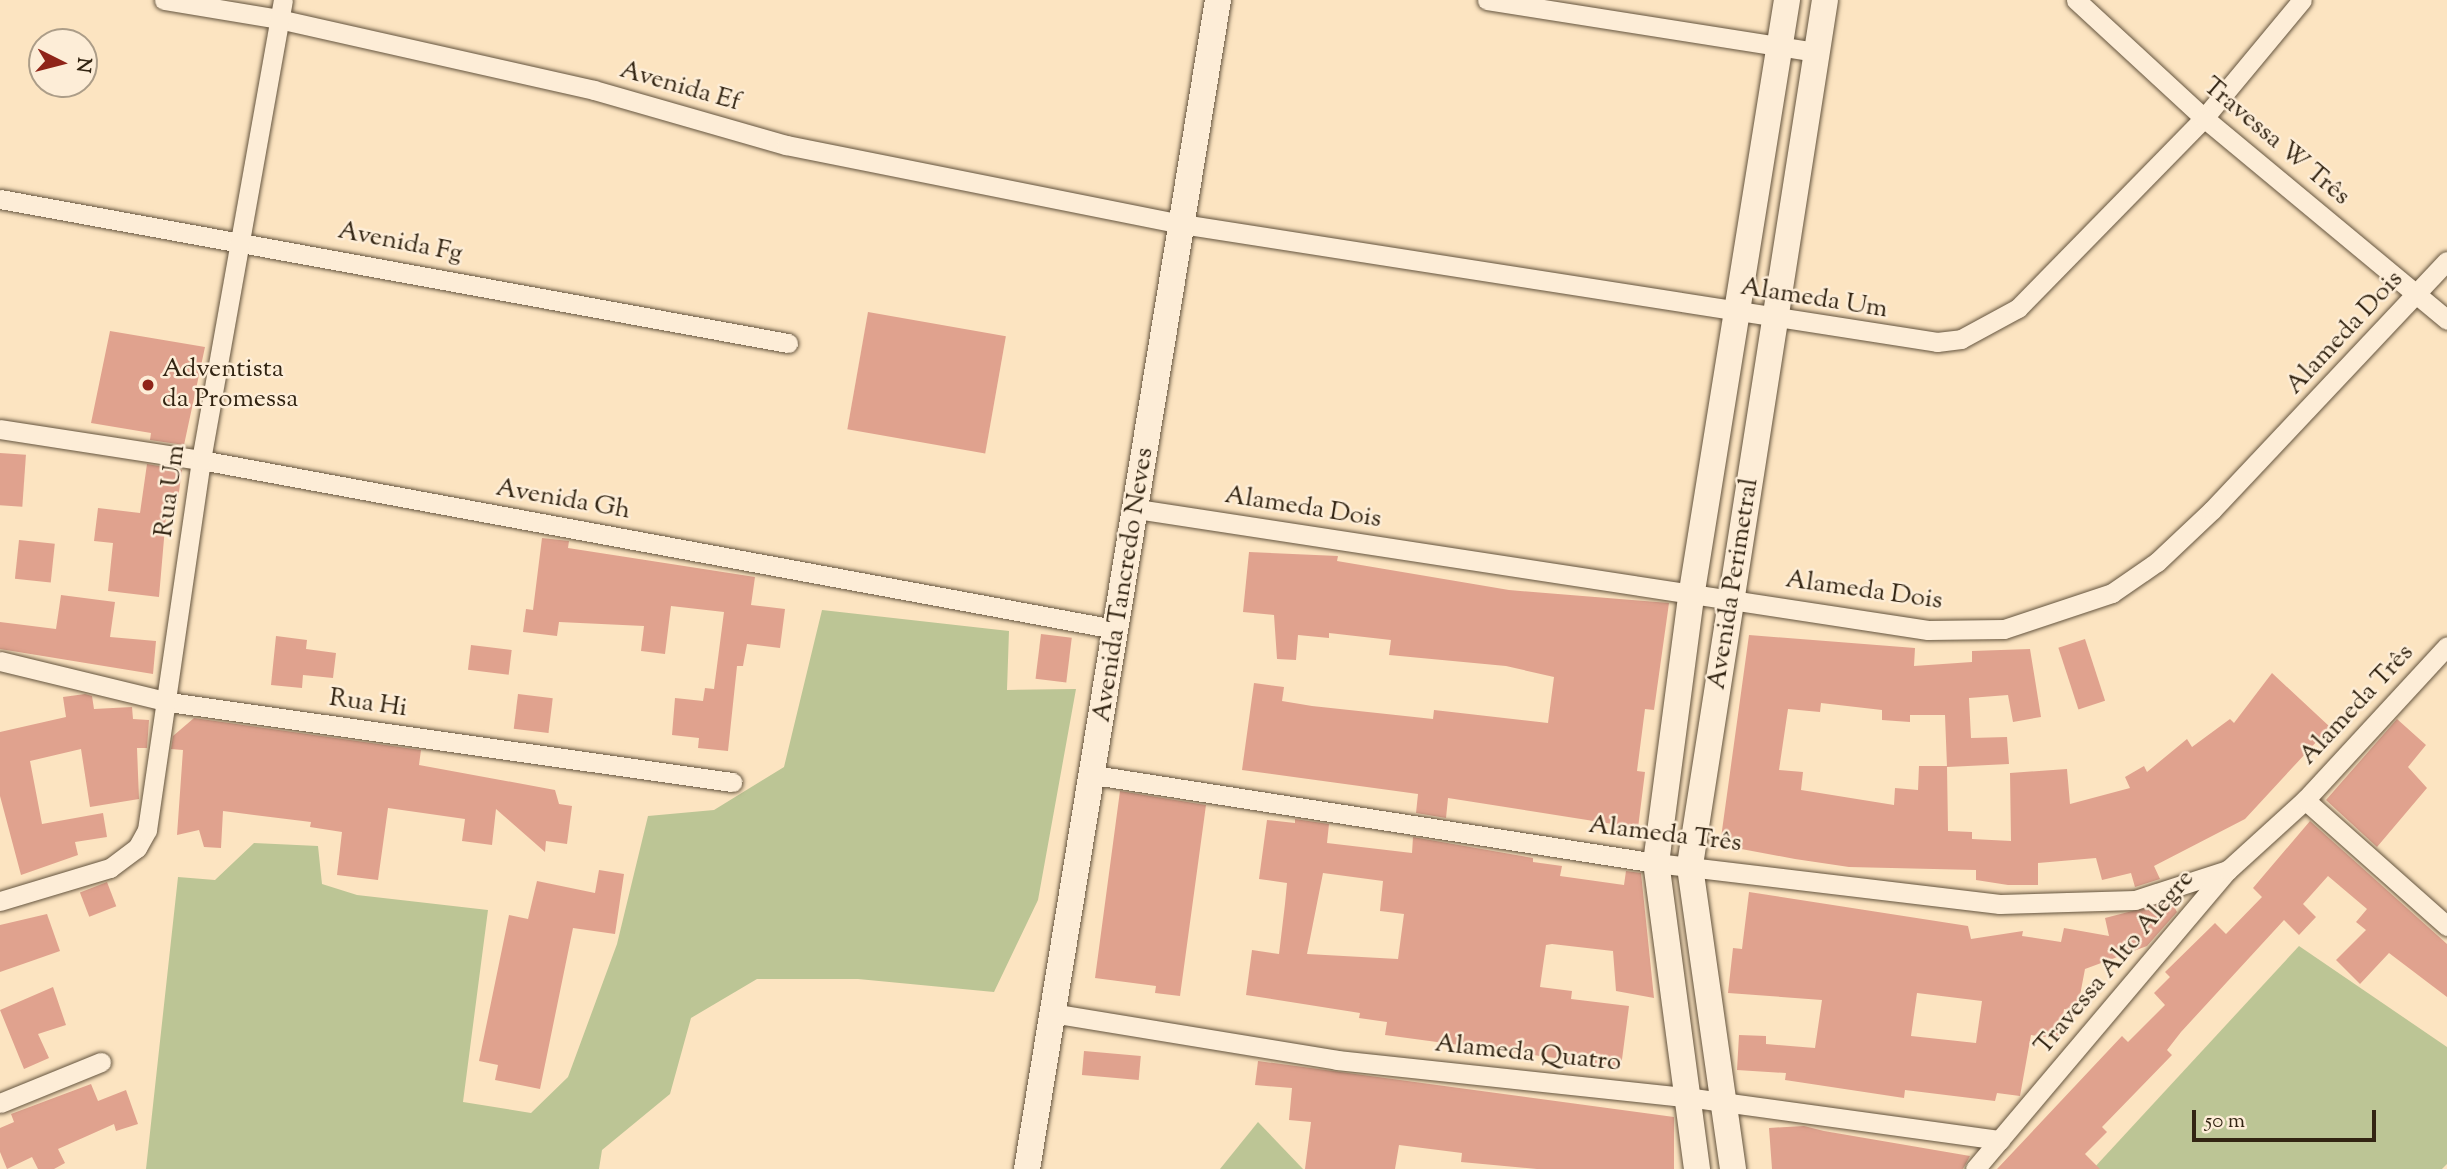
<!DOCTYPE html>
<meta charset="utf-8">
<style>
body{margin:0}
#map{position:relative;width:2447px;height:1169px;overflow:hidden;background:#fce4c1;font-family:"Sorts Mill Goudy",serif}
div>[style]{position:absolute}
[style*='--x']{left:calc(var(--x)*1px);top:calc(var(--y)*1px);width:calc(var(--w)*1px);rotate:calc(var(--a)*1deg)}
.green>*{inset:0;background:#bcc595}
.building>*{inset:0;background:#e0a28e;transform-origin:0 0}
.roads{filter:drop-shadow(0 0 2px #64543e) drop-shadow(0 0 2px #64543e)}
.street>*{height:19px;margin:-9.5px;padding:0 9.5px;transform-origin:9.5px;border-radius:9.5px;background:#fdedd7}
.secondary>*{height:26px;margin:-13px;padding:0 13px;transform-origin:13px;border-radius:13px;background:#fdedd7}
.dots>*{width:19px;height:19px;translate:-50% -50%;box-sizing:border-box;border:4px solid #fdedd7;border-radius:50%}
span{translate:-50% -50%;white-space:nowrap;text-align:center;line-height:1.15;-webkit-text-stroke:5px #fdedd7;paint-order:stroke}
.street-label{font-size:26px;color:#322412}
.poi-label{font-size:26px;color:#322412}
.left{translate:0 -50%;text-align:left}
.north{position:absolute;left:28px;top:28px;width:70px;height:70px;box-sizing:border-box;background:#fdedd7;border:2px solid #ac9d88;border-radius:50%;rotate:96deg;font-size:19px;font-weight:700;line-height:28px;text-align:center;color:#322412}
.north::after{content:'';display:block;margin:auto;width:24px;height:32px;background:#8f2418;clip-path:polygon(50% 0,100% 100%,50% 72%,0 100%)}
.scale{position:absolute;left:2192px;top:1110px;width:184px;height:32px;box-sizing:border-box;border:4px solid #322412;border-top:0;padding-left:9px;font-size:21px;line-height:24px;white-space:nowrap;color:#322412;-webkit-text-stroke:5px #fdedd7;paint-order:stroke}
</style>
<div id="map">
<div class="green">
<i style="clip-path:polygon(822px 610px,1009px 631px,1007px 690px,1076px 689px,1038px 900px,994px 992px,858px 979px,757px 979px,691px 1018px,670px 1094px,602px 1150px,599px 1169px,146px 1169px,178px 877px,215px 880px,254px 843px,318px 846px,322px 884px,357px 895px,488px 910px,463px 1102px,531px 1113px,568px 1077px,617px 944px,648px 816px,714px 810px,784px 767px)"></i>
<i style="clip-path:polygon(2299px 946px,2447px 1047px,2447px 1164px,2442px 1169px,2093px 1169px)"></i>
<i style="clip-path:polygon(1258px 1122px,1303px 1169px,1220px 1169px)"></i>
</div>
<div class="building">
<i style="left:868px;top:312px;width:140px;height:119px;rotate:10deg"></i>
<i style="clip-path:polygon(110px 331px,205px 347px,184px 445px,150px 440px,151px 433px,91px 423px)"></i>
<i style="left:0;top:453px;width:26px;height:52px;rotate:4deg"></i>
<i style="clip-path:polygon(147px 464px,182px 470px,177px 506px,167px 504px,159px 597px,108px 591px,113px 543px,94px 541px,98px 508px,140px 513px)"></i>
<i style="clip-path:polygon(542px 538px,569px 541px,568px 548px,755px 577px,751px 605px,785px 609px,780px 648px,747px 644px,743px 666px,737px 666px,728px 751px,698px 748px,699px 738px,672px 735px,675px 698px,703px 701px,705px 688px,714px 689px,724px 612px,671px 606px,665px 654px,641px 651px,644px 626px,559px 622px,557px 636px,523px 632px,526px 609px,533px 610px)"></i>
<i style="left:19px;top:540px;width:36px;height:39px;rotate:6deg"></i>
<i style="clip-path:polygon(1249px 552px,1338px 556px,1337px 561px,1509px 590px,1669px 603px,1654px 710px,1645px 709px,1637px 771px,1645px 772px,1638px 828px,1448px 798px,1446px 818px,1416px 813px,1418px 794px,1242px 770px,1254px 683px,1284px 687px,1282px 701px,1312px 706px,1433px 719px,1434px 710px,1548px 723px,1554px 677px,1506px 666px,1389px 655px,1391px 640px,1329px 633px,1329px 638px,1298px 635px,1296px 660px,1277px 659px,1274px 615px,1243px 612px)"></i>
<i style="clip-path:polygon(61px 595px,115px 602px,110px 637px,156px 641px,153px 674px,0 649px,0 622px,56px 629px)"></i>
<i style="left:1041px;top:634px;width:31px;height:45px;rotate:7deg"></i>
<i style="clip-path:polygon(1749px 635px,1915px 648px,1914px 666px,1972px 662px,1972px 651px,2030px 649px,2041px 717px,2013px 722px,2008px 695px,1969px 698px,1971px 738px,2007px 737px,2009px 764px,1947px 767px,1945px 715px,1910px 715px,1910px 722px,1882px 720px,1882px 710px,1821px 703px,1820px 712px,1788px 709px,1779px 770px,1803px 772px,1801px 790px,1894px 805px,1895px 788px,1918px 790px,1919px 766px,1947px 766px,1948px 831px,1972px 832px,1972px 839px,2011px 841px,2010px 773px,2067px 769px,2070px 804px,2130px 788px,2125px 777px,2144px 766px,2147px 772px,2187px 739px,2192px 747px,2230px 719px,2234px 723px,2272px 673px,2330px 727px,2245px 819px,2154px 866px,2160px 879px,2135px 887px,2131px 873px,2102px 880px,2096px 858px,2038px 863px,2038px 885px,2008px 885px,1976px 880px,1976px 870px,1849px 867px,1795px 859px,1720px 845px)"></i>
<i style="clip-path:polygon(276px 636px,307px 640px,306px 649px,336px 653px,333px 678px,303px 675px,302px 688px,271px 685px)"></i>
<i style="left:2085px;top:639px;width:65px;height:28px;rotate:72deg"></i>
<i style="left:471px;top:645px;width:41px;height:25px;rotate:7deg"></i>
<i style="clip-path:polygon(85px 694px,92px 696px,94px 709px,132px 707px,133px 719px,149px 720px,147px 748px,137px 748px,139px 799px,90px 807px,81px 749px,30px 761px,42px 824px,103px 813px,107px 837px,75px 842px,78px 855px,21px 875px,0 796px,0 732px,66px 717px,63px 697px)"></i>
<i style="left:518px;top:694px;width:35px;height:35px;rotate:7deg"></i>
<i style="clip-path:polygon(194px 718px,421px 750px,419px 765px,555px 790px,559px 804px,572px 806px,567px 844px,546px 841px,545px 852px,496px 809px,492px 845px,462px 841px,465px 819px,388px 808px,378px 880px,337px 875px,342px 832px,310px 827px,311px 822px,223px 811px,221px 848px,204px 847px,199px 830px,177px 835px,183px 750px,171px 749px,173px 736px)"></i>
<i style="clip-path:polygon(2397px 719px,2426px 745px,2408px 767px,2427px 788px,2377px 847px,2326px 800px)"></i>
<i style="clip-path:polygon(1120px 791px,1206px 805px,1180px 996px,1155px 993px,1156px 986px,1095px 978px)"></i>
<i style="clip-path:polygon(evenodd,1295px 819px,1329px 824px,1327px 843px,1412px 853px,1413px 837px,1533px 858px,1533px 862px,1562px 866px,1560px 876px,1624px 885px,1626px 871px,1641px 873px,1654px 998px,1616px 991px,1613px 951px,1552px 944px,1546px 945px,1540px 987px,1572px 991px,1571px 999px,1629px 1006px,1621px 1067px,1385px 1035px,1387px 1022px,1359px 1018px,1360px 1013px,1246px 995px,1252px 950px,1279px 954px,1285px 904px,1287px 883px,1259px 879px,1267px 820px,1295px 823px,1295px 819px,1323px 873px,1383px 881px,1380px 911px,1404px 914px,1398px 959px,1307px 954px,1323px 873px)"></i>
<i style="clip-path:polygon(2310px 821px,2447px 944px,2447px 997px,2389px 953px,2360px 984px,2336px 960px,2366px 930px,2356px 922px,2367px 909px,2328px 876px,2303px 904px,2316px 917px,2299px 935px,2284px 920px,2181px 1032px,2167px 1050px,2172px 1055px,2102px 1127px,2107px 1132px,2085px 1154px,2100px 1169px,1997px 1169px,2122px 1036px,2128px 1042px,2165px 1005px,2154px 993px,2170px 977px,2165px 972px,2215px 923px,2226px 934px,2262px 897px,2253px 888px)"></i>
<i style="clip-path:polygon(599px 870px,624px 874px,615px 934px,573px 928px,540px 1089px,495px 1080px,498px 1065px,479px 1061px,509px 915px,528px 919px,537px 881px,595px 893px)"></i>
<i style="left:107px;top:882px;width:26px;height:29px;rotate:69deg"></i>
<i style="clip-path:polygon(evenodd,1749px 892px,1968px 926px,1971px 939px,2023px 931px,2022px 936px,2061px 942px,2064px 928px,2109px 936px,2105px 918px,2171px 901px,2177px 912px,2147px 946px,2085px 969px,2077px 1011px,2064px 1009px,2060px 1039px,2031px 1035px,2020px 1096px,1997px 1093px,1995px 1101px,1905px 1090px,1904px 1098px,1785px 1080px,1786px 1073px,1737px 1070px,1739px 1035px,1766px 1036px,1766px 1044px,1815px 1048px,1822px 1000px,1728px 993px,1733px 948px,1742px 949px,1749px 892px,1917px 993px,1982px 1001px,1976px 1043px,1911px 1036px,1917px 993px)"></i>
<i style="clip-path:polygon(47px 914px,60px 951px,0 972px,0 925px)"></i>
<i style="clip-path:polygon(53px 987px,66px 1025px,38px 1034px,49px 1058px,24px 1069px,0 1010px)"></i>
<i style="left:1084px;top:1051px;width:57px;height:24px;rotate:5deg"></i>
<i style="clip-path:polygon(1258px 1061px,1674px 1117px,1674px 1169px,1537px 1169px,1461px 1162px,1462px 1153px,1399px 1145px,1395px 1169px,1305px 1169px,1311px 1122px,1289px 1120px,1292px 1088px,1255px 1085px)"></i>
<i style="clip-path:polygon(91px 1084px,98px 1101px,126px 1090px,138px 1124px,116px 1131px,114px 1124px,58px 1149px,65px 1163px,54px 1169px,38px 1169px,32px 1157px,7px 1169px,0 1152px,0 1128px,14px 1122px,11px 1114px)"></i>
<i style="clip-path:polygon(1804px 1126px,1824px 1131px,1970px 1156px,1963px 1169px,1772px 1169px,1769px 1128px)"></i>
</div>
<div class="roads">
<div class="street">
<i style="--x:164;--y:0;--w:117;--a:9.4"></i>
<i style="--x:279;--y:19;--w:323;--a:12.7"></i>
<i style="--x:594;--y:90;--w:200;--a:16"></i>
<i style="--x:786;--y:145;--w:404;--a:11.3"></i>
<i style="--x:1182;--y:224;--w:764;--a:8.88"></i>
<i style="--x:1937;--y:342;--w:24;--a:-7"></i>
<i style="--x:1961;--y:339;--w:65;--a:-28.5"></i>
<i style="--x:2018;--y:308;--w:266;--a:-45.6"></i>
<i style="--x:2204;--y:118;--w:153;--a:-50.3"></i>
<i style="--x:1487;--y:0;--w:334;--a:9"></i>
<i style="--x:2076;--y:0;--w:174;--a:42.7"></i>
<i style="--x:2204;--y:118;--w:316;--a:39.7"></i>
<i style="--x:0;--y:199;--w:801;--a:10.36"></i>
<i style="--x:0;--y:429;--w:203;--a:8.8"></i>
<i style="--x:201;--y:460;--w:929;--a:10.48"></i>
<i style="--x:1137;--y:509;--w:800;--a:8.7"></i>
<i style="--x:1928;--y:630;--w:76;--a:-0.8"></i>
<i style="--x:2004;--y:629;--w:114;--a:-18.4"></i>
<i style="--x:2112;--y:593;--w:55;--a:-34.6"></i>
<i style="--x:2157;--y:562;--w:76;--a:-43.4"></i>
<i style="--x:2212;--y:510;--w:342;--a:-46.7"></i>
<i style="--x:0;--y:661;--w:174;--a:13.6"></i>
<i style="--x:169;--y:702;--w:569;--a:8.09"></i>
<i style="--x:1094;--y:775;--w:569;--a:8.9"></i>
<i style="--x:1656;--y:863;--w:346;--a:6.8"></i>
<i style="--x:2000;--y:904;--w:135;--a:-1.7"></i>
<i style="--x:2135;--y:900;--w:98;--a:-17.9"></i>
<i style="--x:2305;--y:800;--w:190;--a:41.6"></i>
<i style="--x:0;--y:901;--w:115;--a:-16.7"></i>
<i style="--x:110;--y:868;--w:34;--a:-37"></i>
<i style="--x:137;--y:848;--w:21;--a:-61"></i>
<i style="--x:147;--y:830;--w:374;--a:-81.7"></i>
<i style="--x:201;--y:460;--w:467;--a:-79.9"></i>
<i style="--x:1051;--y:1013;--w:290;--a:9.3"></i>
<i style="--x:1337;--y:1060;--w:351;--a:6.1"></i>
<i style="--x:1686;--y:1097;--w:317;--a:7.8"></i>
<i style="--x:0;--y:1103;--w:109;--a:-22.1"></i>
<i style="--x:1975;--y:1169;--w:392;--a:-49.8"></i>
<i style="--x:2228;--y:870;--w:104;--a:-42.3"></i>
<i style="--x:2305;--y:800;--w:209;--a:-47.3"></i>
</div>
<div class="secondary">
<i style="--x:1027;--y:1169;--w:1185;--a:-80.72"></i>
<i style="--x:1697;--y:1169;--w:309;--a:-97.6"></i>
<i style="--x:1656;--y:863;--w:274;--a:-82.5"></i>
<i style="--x:1692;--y:591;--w:599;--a:-80.87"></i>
<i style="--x:1733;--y:1169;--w:307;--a:-98.1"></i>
<i style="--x:1690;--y:865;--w:875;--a:-81.13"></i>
</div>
</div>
<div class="dots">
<i style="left:148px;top:385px;background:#8f2418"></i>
</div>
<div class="street-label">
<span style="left:680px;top:87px;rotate:16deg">Avenida Ef</span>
<span style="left:2276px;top:142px;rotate:40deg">Travessa W Três</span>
<span style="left:400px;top:243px;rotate:11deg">Avenida Fg</span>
<span style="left:1814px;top:299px;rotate:9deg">Alameda Um</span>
<span style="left:2345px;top:333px;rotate:-47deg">Alameda Dois</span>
<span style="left:171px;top:491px;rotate:-82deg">Rua Um</span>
<span style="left:563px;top:500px;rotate:10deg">Avenida Gh</span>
<span style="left:1303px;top:508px;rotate:9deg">Alameda Dois</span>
<span style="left:1734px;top:584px;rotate:-81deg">Avenida Perimetral</span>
<span style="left:1124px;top:585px;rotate:-81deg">Avenida Tancredo Neves</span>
<span style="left:1864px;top:591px;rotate:8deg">Alameda Dois</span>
<span style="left:368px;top:704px;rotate:8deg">Rua Hi</span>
<span style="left:2357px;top:705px;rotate:-47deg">Alameda Três</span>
<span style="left:1665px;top:835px;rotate:7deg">Alameda Três</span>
<span style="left:2115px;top:963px;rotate:-50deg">Travessa Alto Alegre</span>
<span style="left:1528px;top:1054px;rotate:6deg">Alameda Quatro</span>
</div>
<div class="poi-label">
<span class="left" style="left:162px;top:385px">Adventista<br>da Promessa</span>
</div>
<div class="north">N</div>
<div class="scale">50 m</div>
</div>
